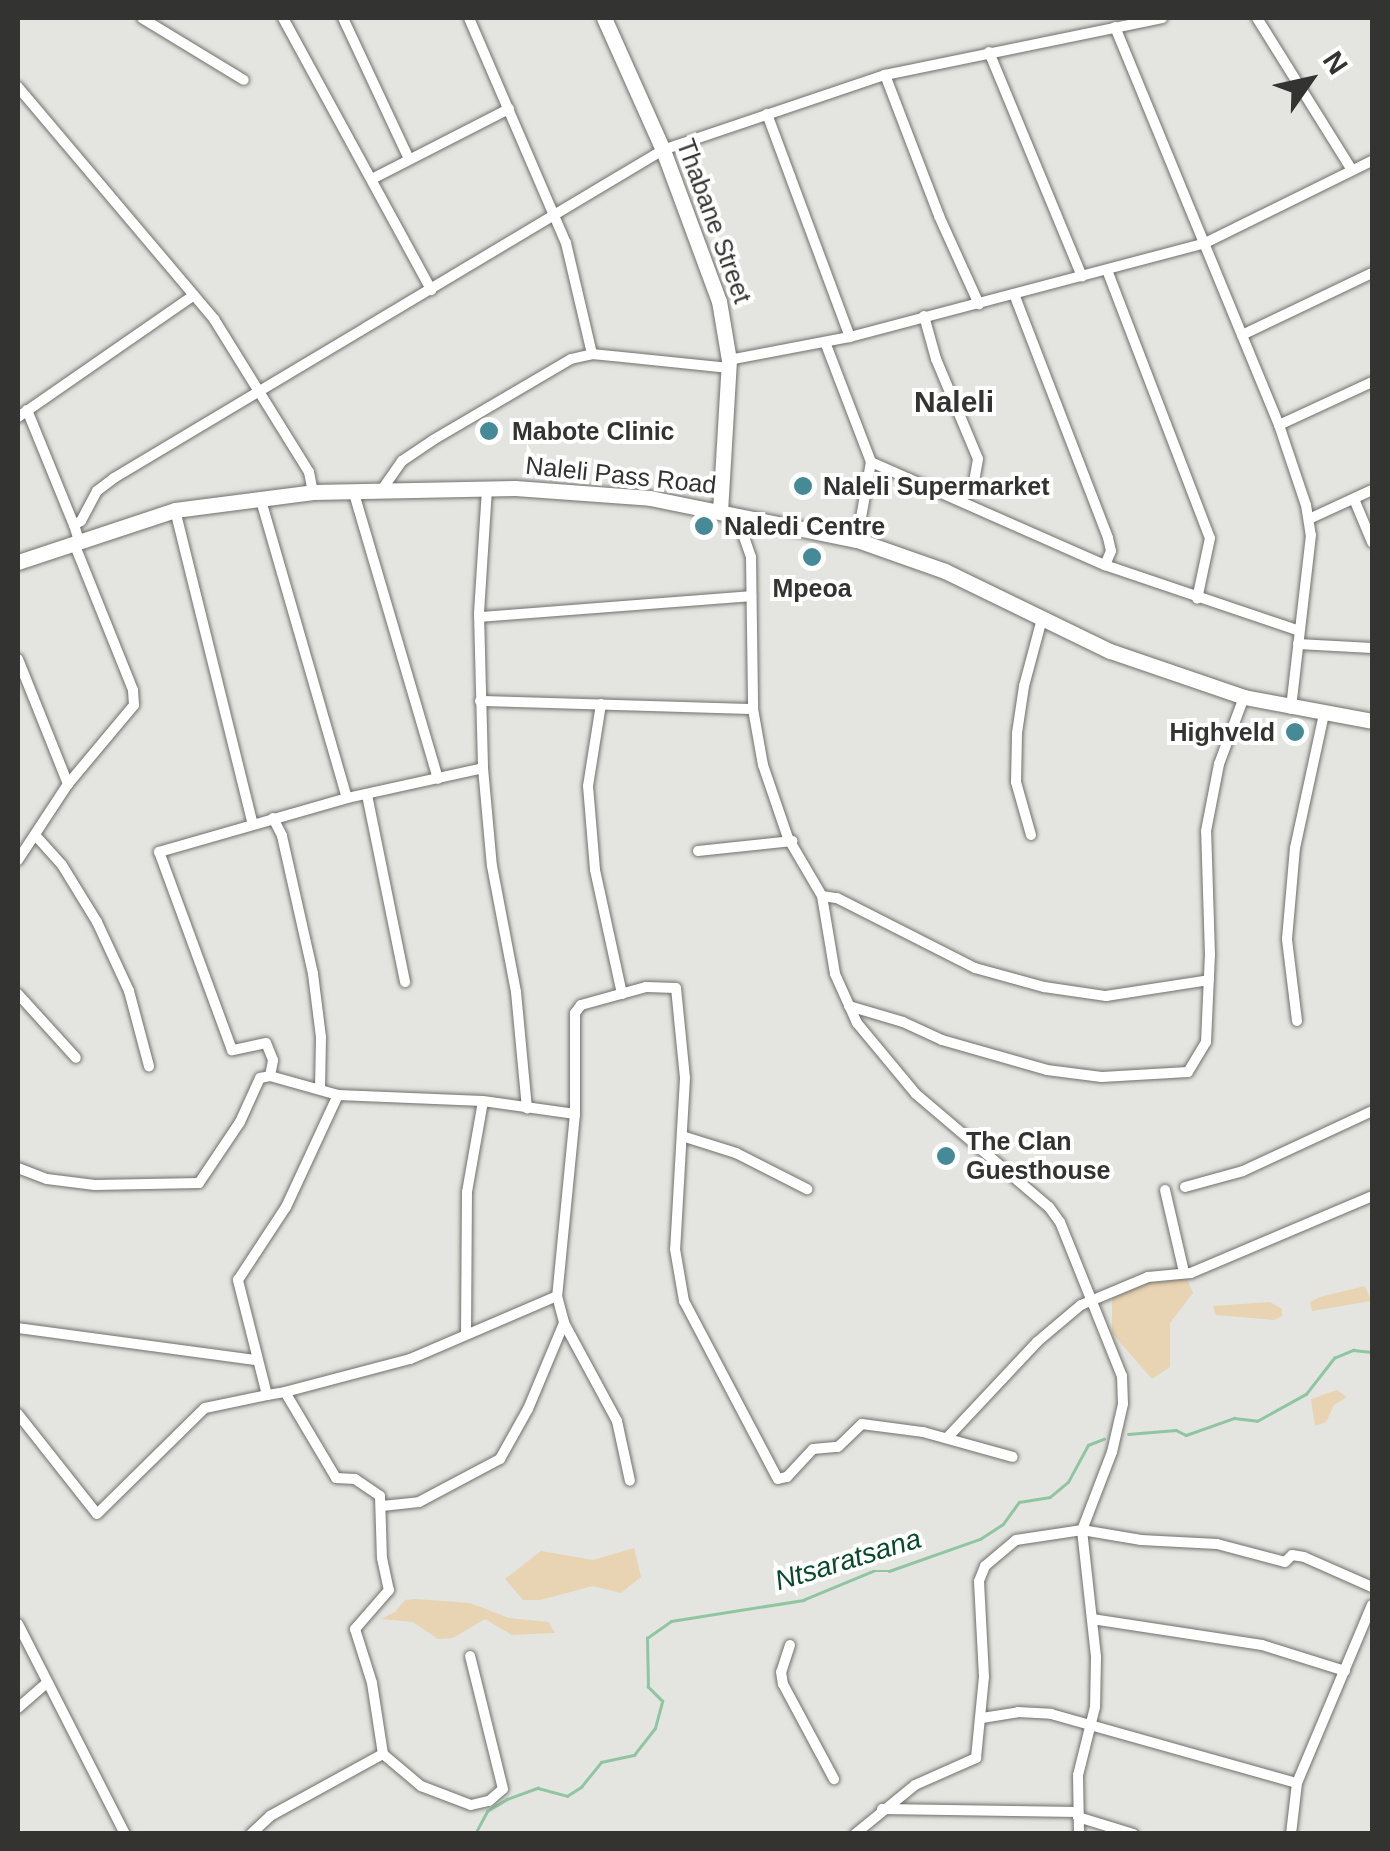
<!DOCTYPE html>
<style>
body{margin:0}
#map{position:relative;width:1390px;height:1851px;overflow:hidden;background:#e4e5e0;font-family:Arial,sans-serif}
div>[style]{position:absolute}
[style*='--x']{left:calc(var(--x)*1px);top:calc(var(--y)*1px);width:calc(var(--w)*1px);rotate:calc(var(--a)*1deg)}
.green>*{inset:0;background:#e8d3b2}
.stream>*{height:2.5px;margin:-1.25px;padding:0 1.25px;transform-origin:1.25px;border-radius:1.25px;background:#90c5a2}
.roads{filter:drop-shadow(0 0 2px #6f706b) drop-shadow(0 0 2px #6f706b)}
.street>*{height:10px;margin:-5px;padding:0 5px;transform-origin:5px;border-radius:5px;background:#fff}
.secondary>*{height:15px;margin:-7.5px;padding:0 7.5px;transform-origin:7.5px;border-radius:7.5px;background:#fff}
.dots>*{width:28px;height:28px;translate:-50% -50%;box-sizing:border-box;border:5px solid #fff;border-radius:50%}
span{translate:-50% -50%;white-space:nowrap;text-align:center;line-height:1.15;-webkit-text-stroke:8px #fff;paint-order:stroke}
.street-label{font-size:25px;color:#333432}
.poi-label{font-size:25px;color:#333432;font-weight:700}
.left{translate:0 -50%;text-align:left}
.right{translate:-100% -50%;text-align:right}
.water-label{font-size:28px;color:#074a2a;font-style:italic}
.quarter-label{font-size:30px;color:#333432;font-weight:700}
.frame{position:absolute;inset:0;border:20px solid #333432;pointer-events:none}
.north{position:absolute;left:1260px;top:30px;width:100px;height:100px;-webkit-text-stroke:8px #fff;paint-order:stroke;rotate:56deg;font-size:28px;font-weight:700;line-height:40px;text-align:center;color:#333432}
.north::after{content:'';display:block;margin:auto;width:35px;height:45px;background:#333432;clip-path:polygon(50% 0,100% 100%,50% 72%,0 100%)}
</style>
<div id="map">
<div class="green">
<i style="clip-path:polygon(1155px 1277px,1186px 1277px,1193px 1293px,1170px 1323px,1170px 1367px,1152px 1379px,1112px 1333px,1112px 1300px,1114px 1293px)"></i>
<i style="clip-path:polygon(1365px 1286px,1371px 1301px,1312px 1311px,1310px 1302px,1320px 1297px)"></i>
<i style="clip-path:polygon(1270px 1302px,1282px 1309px,1282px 1316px,1274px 1320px,1216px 1315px,1213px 1306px)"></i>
<i style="clip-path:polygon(1337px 1390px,1347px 1397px,1334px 1405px,1326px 1422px,1315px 1426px,1311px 1399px)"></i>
<i style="clip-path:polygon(634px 1548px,641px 1577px,621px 1593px,593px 1586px,540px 1600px,523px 1600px,505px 1579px,541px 1551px,593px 1560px)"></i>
<i style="clip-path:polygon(415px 1599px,470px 1603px,509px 1618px,548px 1622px,555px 1633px,512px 1635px,485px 1619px,453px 1638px,438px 1639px,413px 1622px,381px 1619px,395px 1612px,405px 1600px)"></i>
</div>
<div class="stream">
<i style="--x:1128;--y:1434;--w:48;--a:-4.8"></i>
<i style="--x:1176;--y:1430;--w:11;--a:27"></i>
<i style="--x:1186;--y:1435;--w:51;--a:-19.5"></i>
<i style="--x:1234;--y:1418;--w:23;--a:7"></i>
<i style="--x:1257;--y:1421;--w:56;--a:-28.9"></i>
<i style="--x:1306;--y:1394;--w:46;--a:-52.1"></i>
<i style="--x:1334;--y:1358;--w:21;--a:-23"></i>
<i style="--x:1353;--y:1350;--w:19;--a:6"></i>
<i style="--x:475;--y:1834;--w:26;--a:-62"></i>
<i style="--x:487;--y:1811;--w:23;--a:-31"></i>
<i style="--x:507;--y:1799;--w:33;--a:-20"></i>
<i style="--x:538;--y:1788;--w:30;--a:15"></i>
<i style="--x:567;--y:1796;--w:17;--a:-33"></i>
<i style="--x:581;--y:1787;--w:32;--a:-51"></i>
<i style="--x:601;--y:1762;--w:34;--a:-12"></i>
<i style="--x:634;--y:1755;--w:34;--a:-52"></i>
<i style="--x:655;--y:1728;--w:28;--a:-75"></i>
<i style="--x:662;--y:1701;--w:20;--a:-135"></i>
<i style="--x:648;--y:1687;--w:49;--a:-91.2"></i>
<i style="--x:647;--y:1638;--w:29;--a:-35"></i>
<i style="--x:671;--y:1621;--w:134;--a:-9"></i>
<i style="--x:803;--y:1600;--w:76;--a:-22.5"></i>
<i style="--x:873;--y:1571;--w:16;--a:0"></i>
<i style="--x:889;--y:1571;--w:96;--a:-19.4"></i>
<i style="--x:980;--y:1539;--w:27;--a:-33"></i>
<i style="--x:1003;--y:1524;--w:27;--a:-54"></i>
<i style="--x:1019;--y:1502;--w:31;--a:-9"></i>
<i style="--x:1050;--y:1497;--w:23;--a:-40"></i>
<i style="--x:1068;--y:1482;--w:42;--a:-61.6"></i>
<i style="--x:1088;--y:1445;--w:17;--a:-21"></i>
</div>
<div class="roads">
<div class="street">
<i style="--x:142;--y:18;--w:119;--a:31.3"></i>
<i style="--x:283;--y:18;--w:310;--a:61.4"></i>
<i style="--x:343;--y:18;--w:156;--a:64.9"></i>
<i style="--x:469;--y:18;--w:245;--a:66.7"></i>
<i style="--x:566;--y:243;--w:114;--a:76.8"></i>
<i style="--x:1257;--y:18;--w:179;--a:58"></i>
<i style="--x:1115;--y:27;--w:430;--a:67.6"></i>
<i style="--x:1279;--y:425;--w:84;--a:71.4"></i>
<i style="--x:1306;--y:505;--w:30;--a:81"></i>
<i style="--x:1311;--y:535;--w:175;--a:96.6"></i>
<i style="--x:989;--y:52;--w:243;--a:67.5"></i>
<i style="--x:885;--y:75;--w:151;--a:69"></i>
<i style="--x:939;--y:216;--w:97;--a:65.6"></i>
<i style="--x:18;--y:87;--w:304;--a:49.8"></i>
<i style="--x:214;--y:319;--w:180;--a:58.2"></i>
<i style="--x:309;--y:472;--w:20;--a:79"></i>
<i style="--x:767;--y:114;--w:238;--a:69.6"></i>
<i style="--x:372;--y:179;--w:154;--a:-27.1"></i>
<i style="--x:1107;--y:270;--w:287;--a:69"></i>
<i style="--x:1210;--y:538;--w:62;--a:102"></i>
<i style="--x:1014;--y:294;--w:261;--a:68.9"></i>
<i style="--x:1108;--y:538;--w:13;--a:77"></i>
<i style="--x:1111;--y:551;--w:15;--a:113"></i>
<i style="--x:924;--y:316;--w:45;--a:74.4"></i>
<i style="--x:936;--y:359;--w:108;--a:67.2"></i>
<i style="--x:978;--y:459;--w:28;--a:100"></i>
<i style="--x:973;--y:487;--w:16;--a:135"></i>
<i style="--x:1242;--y:335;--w:144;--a:-25.5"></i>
<i style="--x:825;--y:342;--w:129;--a:69"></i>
<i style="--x:871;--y:462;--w:79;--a:100.2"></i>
<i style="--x:729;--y:360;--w:123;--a:-10.8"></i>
<i style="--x:850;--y:337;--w:365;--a:-14.8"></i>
<i style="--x:1203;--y:244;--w:188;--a:-26.2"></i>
<i style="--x:27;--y:410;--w:124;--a:67.8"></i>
<i style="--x:18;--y:417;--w:213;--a:-34.7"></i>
<i style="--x:1279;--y:425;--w:102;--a:-24.8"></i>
<i style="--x:871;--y:462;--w:256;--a:23.8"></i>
<i style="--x:1105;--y:565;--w:203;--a:18.7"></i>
<i style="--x:487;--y:489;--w:125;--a:93.7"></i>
<i style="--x:479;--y:614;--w:154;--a:88.5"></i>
<i style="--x:483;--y:768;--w:98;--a:84.8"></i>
<i style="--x:492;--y:866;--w:128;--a:79.2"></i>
<i style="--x:516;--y:992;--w:117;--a:84.6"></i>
<i style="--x:353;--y:490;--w:301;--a:73.6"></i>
<i style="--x:381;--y:491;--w:37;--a:-55"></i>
<i style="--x:402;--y:461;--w:37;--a:-34"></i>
<i style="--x:433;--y:440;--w:160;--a:-30.4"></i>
<i style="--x:571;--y:359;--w:22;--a:-13"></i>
<i style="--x:592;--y:354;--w:138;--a:5.8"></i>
<i style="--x:260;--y:497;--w:313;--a:73.9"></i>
<i style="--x:1354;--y:499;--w:47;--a:67.3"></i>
<i style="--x:175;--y:510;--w:321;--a:76.1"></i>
<i style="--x:736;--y:514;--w:46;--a:70.8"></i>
<i style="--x:751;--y:557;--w:152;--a:89.2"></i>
<i style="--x:753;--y:709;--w:57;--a:79.9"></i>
<i style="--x:763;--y:765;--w:77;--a:71.1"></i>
<i style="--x:788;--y:838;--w:67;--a:59.6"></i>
<i style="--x:822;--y:896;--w:79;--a:80.5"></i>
<i style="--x:835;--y:974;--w:54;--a:65.8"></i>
<i style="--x:857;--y:1023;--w:92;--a:50.3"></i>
<i style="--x:916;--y:1094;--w:175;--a:40.4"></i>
<i style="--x:1049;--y:1207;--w:19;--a:54"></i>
<i style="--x:1060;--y:1222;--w:166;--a:68.1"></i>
<i style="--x:1122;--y:1376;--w:28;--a:88"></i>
<i style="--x:1123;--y:1404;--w:49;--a:102.9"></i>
<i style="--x:1112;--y:1452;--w:84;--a:111"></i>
<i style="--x:1082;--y:1530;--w:128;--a:83.7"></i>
<i style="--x:1096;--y:1657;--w:50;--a:91.1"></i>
<i style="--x:1095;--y:1707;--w:70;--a:104"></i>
<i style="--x:1078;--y:1775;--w:59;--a:89"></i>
<i style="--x:1309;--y:519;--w:69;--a:-24.7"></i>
<i style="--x:79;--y:541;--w:17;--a:-107"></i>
<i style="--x:74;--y:525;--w:8;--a:-30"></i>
<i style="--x:81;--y:521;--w:34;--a:-62"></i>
<i style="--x:97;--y:491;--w:21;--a:-37"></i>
<i style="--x:114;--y:478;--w:640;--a:-30.86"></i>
<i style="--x:663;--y:150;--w:234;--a:-18.7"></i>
<i style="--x:885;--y:75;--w:283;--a:-11.6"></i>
<i style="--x:480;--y:617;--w:272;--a:-4.4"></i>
<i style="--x:1298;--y:644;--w:74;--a:3.1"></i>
<i style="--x:18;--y:659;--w:135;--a:68.2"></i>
<i style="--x:480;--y:701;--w:273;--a:1.7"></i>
<i style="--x:601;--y:704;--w:83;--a:99"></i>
<i style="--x:588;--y:786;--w:84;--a:85.2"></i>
<i style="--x:595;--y:870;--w:127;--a:77.7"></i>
<i style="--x:367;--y:795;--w:191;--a:78.5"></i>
<i style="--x:273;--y:818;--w:20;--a:63"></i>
<i style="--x:282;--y:836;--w:141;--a:77.3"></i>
<i style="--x:313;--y:974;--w:64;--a:82.8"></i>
<i style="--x:321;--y:1037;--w:52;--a:91.1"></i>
<i style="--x:1031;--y:835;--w:55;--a:-105.8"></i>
<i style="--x:1016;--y:782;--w:49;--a:-88.8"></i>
<i style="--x:1017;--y:733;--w:48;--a:-81.5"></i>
<i style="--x:1024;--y:686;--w:69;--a:-75"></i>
<i style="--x:36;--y:836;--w:39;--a:48"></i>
<i style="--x:62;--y:865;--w:67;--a:58.4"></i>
<i style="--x:97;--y:922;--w:76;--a:65.1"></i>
<i style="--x:129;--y:991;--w:78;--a:75.1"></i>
<i style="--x:698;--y:851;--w:95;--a:-6.1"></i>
<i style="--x:18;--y:860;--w:91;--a:-56.7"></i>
<i style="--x:68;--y:784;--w:103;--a:-50.1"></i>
<i style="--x:134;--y:705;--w:15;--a:-94"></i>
<i style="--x:133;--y:690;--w:158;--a:-111.9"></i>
<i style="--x:822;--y:896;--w:15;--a:8"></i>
<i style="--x:837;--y:898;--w:155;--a:26.9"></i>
<i style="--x:975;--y:968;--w:72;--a:15.4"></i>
<i style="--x:1044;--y:987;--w:63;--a:8.3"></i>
<i style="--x:1106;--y:996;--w:104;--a:-8.8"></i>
<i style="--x:18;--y:994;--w:86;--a:47.8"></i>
<i style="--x:849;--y:1006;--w:56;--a:16.5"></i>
<i style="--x:903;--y:1022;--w:43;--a:24.8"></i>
<i style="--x:942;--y:1040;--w:109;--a:15.9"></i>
<i style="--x:1047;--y:1070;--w:55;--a:7.3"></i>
<i style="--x:1102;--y:1077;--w:86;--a:-3.3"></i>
<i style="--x:1188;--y:1072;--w:35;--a:-59"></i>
<i style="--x:1206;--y:1042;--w:87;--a:-87.4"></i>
<i style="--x:1210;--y:955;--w:124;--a:-91.8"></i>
<i style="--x:1206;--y:831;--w:68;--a:-79"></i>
<i style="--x:1219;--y:764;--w:72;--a:-69.5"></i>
<i style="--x:1297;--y:1021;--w:83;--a:-97"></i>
<i style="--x:1287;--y:939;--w:91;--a:-85"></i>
<i style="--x:1295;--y:848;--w:137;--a:-77.8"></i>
<i style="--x:270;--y:1076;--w:71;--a:15.6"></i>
<i style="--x:338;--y:1095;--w:145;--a:2.4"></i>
<i style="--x:483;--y:1101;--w:93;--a:8"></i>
<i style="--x:575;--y:1114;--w:183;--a:95.6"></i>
<i style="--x:557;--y:1296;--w:160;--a:156.8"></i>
<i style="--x:410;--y:1359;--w:129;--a:165.2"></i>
<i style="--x:575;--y:1114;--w:101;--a:-90"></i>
<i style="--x:575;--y:1013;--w:10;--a:-53"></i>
<i style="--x:581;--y:1005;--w:67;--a:-15.5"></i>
<i style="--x:646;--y:987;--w:30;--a:2"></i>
<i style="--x:676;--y:988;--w:90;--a:84.3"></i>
<i style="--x:685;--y:1078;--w:171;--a:93.3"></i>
<i style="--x:675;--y:1249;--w:53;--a:80.2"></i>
<i style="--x:684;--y:1301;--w:201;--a:62.2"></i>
<i style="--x:778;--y:1479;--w:9;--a:-13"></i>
<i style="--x:787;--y:1477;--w:38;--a:-47"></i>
<i style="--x:813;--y:1449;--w:25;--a:-5"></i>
<i style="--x:838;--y:1447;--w:33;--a:-44"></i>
<i style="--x:862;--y:1424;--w:62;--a:7.5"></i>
<i style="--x:923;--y:1432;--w:93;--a:15.5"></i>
<i style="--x:682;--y:1136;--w:57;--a:17.5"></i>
<i style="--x:736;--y:1153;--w:80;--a:26.9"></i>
<i style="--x:18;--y:1168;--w:31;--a:21"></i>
<i style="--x:47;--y:1179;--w:48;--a:7.1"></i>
<i style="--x:95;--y:1185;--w:104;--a:-1.1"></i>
<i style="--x:199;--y:1183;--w:73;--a:-56.1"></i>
<i style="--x:240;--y:1122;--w:48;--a:-65.6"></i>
<i style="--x:260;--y:1078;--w:10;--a:-11"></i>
<i style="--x:270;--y:1076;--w:16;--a:-79"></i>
<i style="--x:273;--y:1060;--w:18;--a:-112"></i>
<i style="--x:266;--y:1043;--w:35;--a:168"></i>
<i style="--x:232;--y:1050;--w:211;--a:-110.2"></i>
<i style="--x:159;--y:852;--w:196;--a:-16"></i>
<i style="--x:347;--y:798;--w:139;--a:-12.4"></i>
<i style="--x:1185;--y:1187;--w:60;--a:-15.4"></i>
<i style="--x:1243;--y:1171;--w:142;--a:-24.9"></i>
<i style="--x:1165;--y:1190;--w:84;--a:77"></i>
<i style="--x:557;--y:1296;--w:28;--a:75"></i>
<i style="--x:564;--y:1323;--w:111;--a:61.6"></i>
<i style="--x:617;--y:1421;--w:61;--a:77.8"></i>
<i style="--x:18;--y:1328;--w:238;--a:7.7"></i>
<i style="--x:466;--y:1334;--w:142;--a:-89.6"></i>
<i style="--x:467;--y:1192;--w:92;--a:-80"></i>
<i style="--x:267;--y:1395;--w:18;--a:-9"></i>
<i style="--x:285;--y:1392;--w:100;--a:59.3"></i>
<i style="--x:336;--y:1478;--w:19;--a:3"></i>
<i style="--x:355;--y:1479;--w:30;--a:34"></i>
<i style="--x:380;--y:1496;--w:62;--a:88.2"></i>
<i style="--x:382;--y:1558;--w:33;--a:78"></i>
<i style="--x:389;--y:1590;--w:52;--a:131.1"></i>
<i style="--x:355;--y:1629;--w:57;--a:72.5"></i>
<i style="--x:372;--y:1683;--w:72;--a:81.2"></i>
<i style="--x:383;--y:1754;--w:50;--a:40.1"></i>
<i style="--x:421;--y:1786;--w:53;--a:20.8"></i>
<i style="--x:471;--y:1805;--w:18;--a:-13"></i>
<i style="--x:489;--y:1801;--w:18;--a:-41"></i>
<i style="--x:503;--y:1789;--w:137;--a:-103.9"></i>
<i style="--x:18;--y:1414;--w:127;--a:51.7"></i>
<i style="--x:97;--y:1514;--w:151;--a:-44.5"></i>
<i style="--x:205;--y:1408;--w:63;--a:-11.8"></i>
<i style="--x:267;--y:1395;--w:119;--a:-104.2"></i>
<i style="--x:238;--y:1280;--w:87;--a:-56.7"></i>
<i style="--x:286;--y:1207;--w:123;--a:-65.1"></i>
<i style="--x:947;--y:1438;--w:132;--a:-46.8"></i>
<i style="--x:1037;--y:1342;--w:57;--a:-40.1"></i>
<i style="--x:1081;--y:1305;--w:73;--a:-22.7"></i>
<i style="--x:1148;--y:1277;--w:43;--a:-5.3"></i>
<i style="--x:1191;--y:1273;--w:197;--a:-23"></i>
<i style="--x:382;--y:1506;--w:37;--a:-6"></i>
<i style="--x:419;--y:1502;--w:92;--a:-28"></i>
<i style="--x:500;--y:1459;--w:57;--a:-60.8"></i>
<i style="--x:528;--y:1409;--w:93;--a:-67.3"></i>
<i style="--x:1092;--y:1619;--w:172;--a:8.7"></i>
<i style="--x:1262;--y:1645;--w:87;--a:17.4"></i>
<i style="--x:18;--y:1624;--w:236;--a:63"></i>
<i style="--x:790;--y:1645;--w:28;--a:108"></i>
<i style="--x:781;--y:1672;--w:12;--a:81"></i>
<i style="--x:783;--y:1684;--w:108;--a:61.8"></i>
<i style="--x:18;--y:1708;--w:38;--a:-41"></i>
<i style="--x:982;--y:1718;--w:36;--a:-9"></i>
<i style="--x:1018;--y:1712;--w:33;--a:3"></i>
<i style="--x:1051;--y:1714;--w:255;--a:15.7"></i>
<i style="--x:882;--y:1809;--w:196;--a:0.9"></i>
<i style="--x:1078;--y:1817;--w:58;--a:17.2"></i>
<i style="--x:251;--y:1834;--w:26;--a:-43"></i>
<i style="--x:270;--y:1816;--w:129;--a:-28.8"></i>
<i style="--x:855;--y:1834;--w:77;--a:-39.2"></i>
<i style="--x:915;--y:1785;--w:67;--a:-23.9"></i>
<i style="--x:976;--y:1758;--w:81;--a:-84.4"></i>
<i style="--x:984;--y:1677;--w:96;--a:-93"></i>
<i style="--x:979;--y:1581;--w:16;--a:-68"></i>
<i style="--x:985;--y:1566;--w:40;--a:-40"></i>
<i style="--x:1016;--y:1540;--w:67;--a:-8.6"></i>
<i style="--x:1082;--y:1530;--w:60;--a:9.6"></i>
<i style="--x:1141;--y:1540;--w:76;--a:3"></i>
<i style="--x:1217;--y:1544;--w:70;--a:14.8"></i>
<i style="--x:1285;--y:1562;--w:10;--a:-45"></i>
<i style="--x:1292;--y:1555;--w:12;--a:9"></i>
<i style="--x:1304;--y:1557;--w:74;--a:23.8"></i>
<i style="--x:1291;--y:1834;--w:51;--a:-83.3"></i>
<i style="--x:1297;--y:1783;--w:193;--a:-67.2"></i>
</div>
<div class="secondary">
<i style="--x:604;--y:18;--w:145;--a:65.9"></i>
<i style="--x:663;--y:150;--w:161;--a:69.7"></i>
<i style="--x:719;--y:301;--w:60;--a:80.4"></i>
<i style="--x:729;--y:360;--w:151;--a:93.4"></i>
<i style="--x:18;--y:562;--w:165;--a:-18.3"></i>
<i style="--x:175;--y:510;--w:139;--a:-7.4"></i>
<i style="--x:313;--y:492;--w:202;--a:-1.1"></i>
<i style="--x:515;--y:488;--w:135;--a:4.2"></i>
<i style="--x:650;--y:498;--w:211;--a:11.5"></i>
<i style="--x:857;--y:540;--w:93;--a:19.4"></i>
<i style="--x:945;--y:571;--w:183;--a:25.9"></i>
<i style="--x:1110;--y:651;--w:142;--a:18.9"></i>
<i style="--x:1244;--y:697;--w:130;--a:10.6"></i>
</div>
</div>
<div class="dots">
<i style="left:489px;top:431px;background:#468a98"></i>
<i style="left:803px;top:486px;background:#468a98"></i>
<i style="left:704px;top:526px;background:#468a98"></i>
<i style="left:812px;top:557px;background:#468a98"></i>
<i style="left:1295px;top:732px;background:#468a98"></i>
<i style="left:946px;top:1156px;background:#468a98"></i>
</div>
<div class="street-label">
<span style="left:714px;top:221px;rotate:70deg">Thabane Street</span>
<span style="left:621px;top:475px;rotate:6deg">Naleli Pass Road</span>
</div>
<div class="poi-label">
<span class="left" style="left:512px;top:431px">Mabote Clinic</span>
<span class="left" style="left:823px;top:486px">Naleli Supermarket</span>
<span class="left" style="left:724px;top:526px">Naledi Centre</span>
<span style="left:812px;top:588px">Mpeoa</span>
<span class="right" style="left:1275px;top:732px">Highveld</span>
<span class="left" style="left:966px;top:1156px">The Clan<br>Guesthouse</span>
</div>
<div class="water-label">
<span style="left:848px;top:1560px;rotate:-17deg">Ntsaratsana</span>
</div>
<div class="quarter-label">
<span style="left:954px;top:402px">Naleli</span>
</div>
<div class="frame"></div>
<div class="north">N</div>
</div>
